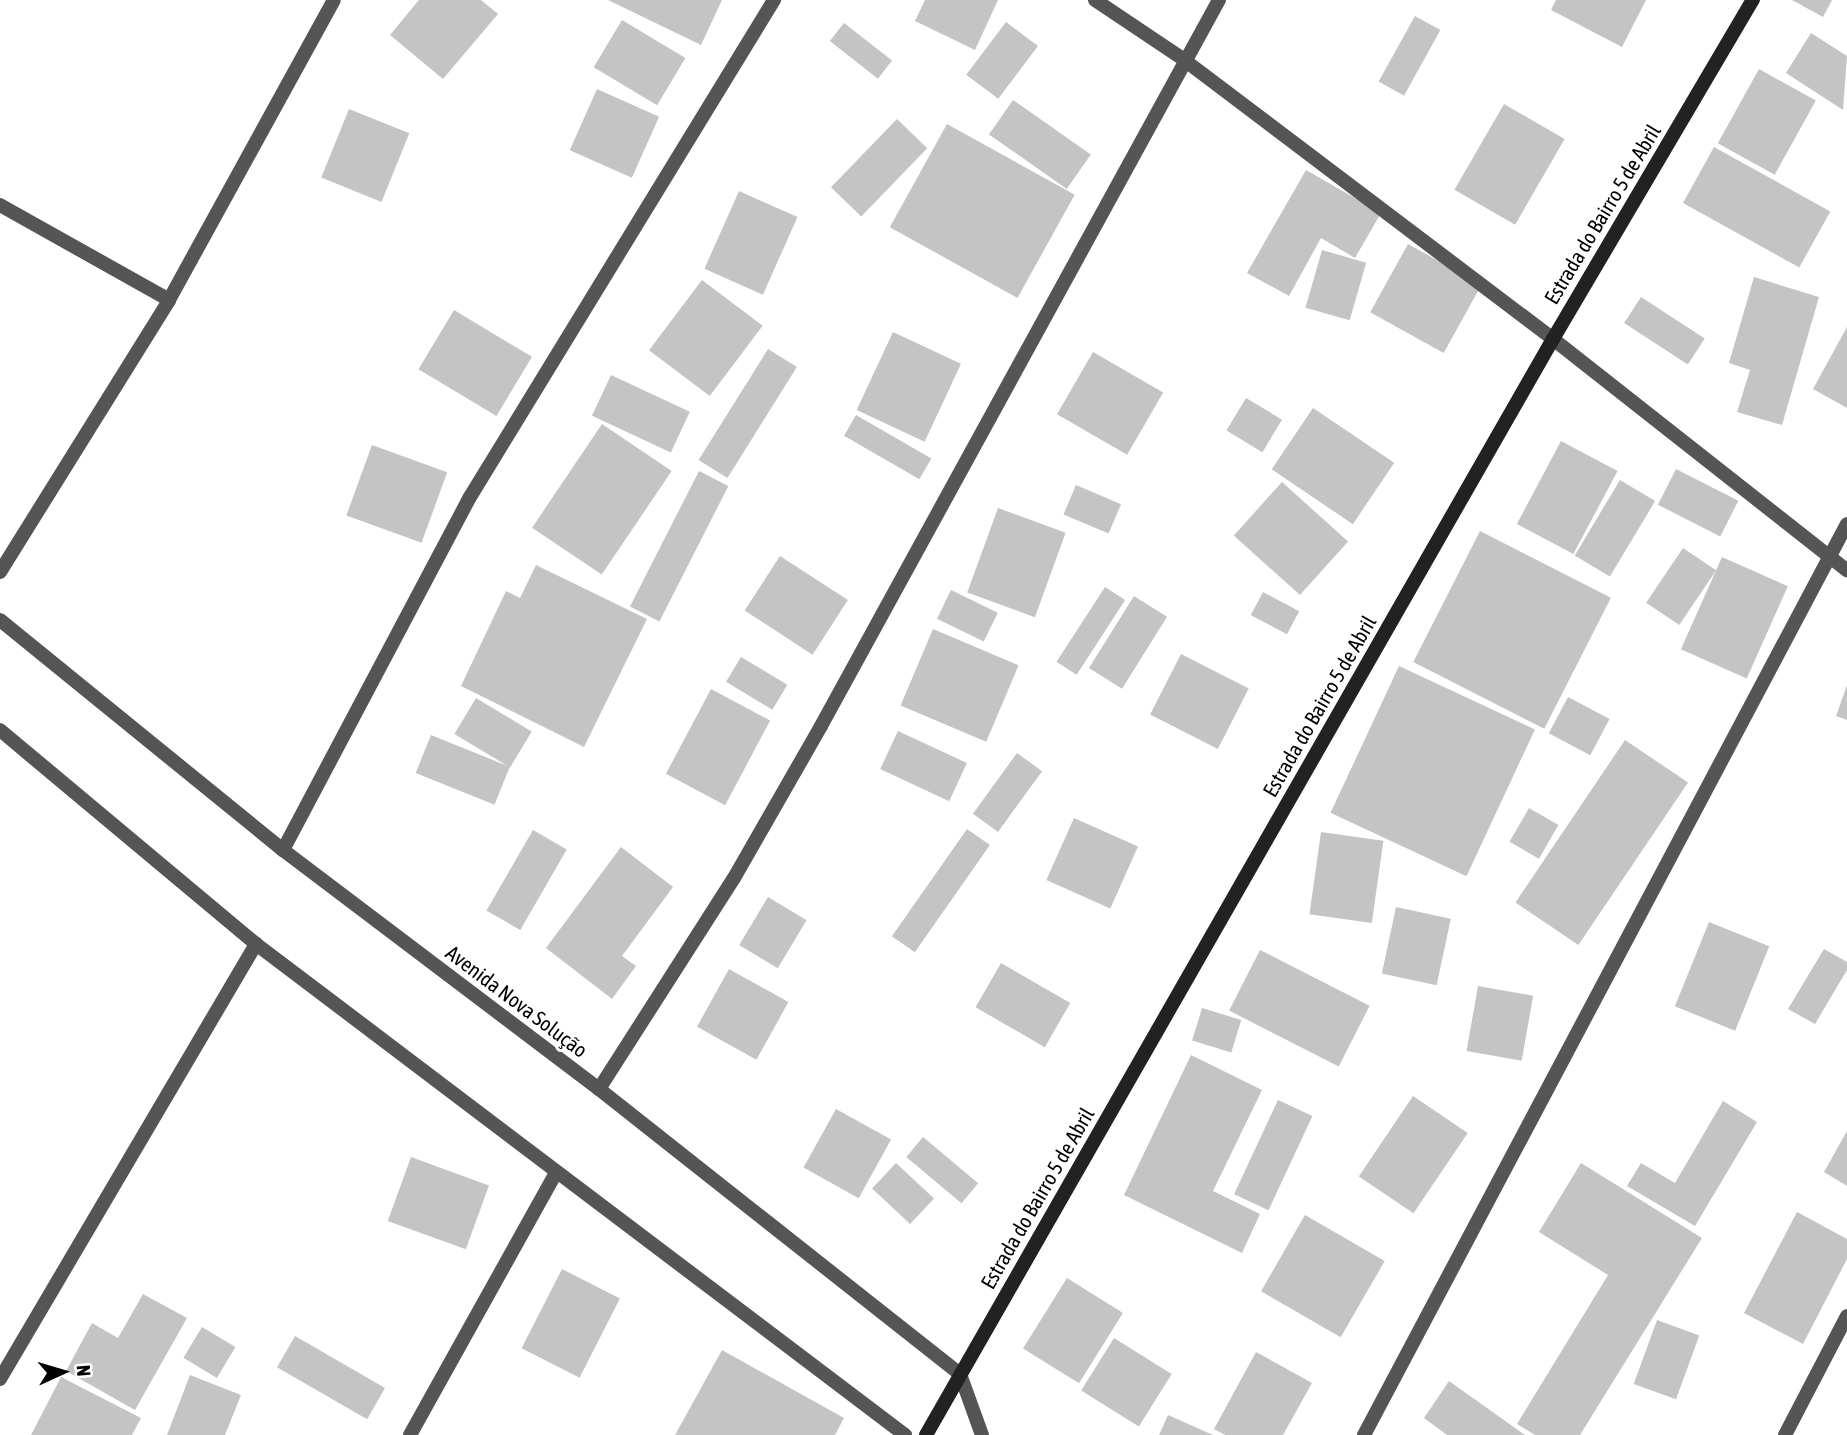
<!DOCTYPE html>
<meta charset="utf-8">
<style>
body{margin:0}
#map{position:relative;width:1847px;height:1435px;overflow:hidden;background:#fff;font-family:"Asap Condensed",sans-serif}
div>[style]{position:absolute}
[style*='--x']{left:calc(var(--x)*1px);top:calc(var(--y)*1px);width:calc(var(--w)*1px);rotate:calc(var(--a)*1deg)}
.building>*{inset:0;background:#c4c4c4;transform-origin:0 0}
.lane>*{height:14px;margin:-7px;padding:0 7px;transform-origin:7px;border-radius:7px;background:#555}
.street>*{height:14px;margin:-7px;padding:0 7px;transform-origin:7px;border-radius:7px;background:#555}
.secondary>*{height:14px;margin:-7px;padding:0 7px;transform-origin:7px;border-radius:7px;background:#222}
span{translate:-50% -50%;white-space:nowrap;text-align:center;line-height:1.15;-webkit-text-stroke:6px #fff;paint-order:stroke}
.street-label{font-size:21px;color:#000}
.north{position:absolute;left:28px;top:1337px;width:70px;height:70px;-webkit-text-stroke:5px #fff;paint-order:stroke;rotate:86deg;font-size:19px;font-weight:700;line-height:28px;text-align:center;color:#000}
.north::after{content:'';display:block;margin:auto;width:24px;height:32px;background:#000;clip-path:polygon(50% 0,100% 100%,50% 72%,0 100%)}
</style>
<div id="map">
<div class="building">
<i style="clip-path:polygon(419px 0,481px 0,498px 14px,443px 79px,390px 35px)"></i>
<i style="clip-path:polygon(608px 0,722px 0,701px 45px)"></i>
<i style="clip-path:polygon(925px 0,998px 0,975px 50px,915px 21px)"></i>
<i style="clip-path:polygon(1556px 0,1646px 0,1622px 47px,1551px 10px)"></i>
<i style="clip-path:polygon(1792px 0,1832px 0,1823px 17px)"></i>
<i style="left:1415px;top:16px;width:29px;height:75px;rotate:29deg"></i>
<i style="left:622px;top:20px;width:74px;height:55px;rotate:31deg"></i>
<i style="left:1006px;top:22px;width:40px;height:66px;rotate:37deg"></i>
<i style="left:844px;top:23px;width:61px;height:23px;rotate:38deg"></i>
<i style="clip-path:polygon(1811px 33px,1847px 56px,1843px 110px,1786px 73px)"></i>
<i style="left:1759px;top:69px;width:65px;height:85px;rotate:29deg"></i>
<i style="left:597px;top:89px;width:68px;height:67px;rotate:24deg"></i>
<i style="left:1013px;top:100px;width:95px;height:42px;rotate:35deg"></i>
<i style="left:1504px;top:104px;width:70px;height:99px;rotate:30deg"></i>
<i style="left:349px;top:109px;width:65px;height:74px;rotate:22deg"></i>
<i style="left:897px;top:119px;width:42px;height:95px;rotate:44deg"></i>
<i style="left:947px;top:124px;width:146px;height:118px;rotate:29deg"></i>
<i style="left:1714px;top:147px;width:133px;height:64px;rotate:29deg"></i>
<i style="clip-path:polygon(1306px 170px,1381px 213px,1355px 258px,1321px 238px,1289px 296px,1247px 273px)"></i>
<i style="left:739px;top:191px;width:64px;height:85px;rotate:24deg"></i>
<i style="left:1408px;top:244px;width:84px;height:78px;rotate:29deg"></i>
<i style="left:1322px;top:250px;width:46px;height:60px;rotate:16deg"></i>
<i style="clip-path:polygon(1754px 277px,1819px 297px,1782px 425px,1737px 412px,1750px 370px,1729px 363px)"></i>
<i style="left:702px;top:280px;width:76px;height:88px;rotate:37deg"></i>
<i style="left:1641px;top:297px;width:76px;height:31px;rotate:33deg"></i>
<i style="left:454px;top:310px;width:91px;height:69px;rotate:31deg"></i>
<i style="clip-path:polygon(1847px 327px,1847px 408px,1813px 389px)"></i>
<i style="left:893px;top:332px;width:75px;height:86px;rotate:25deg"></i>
<i style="left:768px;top:349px;width:34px;height:131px;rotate:32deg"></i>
<i style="left:1093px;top:352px;width:81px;height:72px;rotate:30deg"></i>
<i style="left:611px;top:375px;width:87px;height:45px;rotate:25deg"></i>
<i style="left:1246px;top:398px;width:42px;height:38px;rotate:31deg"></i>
<i style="left:1313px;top:408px;width:98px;height:74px;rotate:34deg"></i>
<i style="left:856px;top:415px;width:87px;height:24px;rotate:30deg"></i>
<i style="left:602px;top:424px;width:84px;height:125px;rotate:34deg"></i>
<i style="left:1561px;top:441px;width:64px;height:94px;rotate:28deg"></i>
<i style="left:372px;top:445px;width:80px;height:75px;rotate:20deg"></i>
<i style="left:1676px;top:469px;width:70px;height:40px;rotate:27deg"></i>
<i style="left:699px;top:471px;width:33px;height:152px;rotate:27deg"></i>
<i style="left:1620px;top:480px;width:41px;height:88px;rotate:31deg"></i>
<i style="left:1282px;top:482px;width:89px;height:72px;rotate:42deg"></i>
<i style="left:1076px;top:485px;width:49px;height:32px;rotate:23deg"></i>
<i style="left:998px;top:508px;width:72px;height:90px;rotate:20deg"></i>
<i style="left:1480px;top:531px;width:147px;height:147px;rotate:27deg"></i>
<i style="left:1683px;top:548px;width:40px;height:66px;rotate:34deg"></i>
<i style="left:780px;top:556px;width:81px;height:65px;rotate:33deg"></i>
<i style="left:1722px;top:557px;width:72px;height:101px;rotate:24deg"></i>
<i style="clip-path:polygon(536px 565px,647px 619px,584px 747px,461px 686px,506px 591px,520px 598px)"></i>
<i style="left:1105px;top:587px;width:24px;height:89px;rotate:33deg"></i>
<i style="left:951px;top:590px;width:52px;height:32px;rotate:26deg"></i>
<i style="left:1263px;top:592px;width:41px;height:26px;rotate:28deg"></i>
<i style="left:1134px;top:596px;width:39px;height:85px;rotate:32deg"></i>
<i style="left:933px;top:629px;width:93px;height:83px;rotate:23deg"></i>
<i style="left:1181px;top:654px;width:76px;height:68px;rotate:27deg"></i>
<i style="left:741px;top:657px;width:54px;height:29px;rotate:31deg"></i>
<i style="left:1399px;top:666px;width:150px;height:162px;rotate:25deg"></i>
<i style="clip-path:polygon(1847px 685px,1847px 720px,1836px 716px)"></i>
<i style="left:711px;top:689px;width:67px;height:96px;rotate:28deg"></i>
<i style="left:1568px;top:697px;width:47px;height:41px;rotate:28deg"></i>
<i style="left:476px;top:698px;width:65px;height:42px;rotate:31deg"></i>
<i style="left:898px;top:731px;width:76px;height:42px;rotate:25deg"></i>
<i style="left:431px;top:735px;width:85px;height:41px;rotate:22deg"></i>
<i style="left:1625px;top:740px;width:76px;height:196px;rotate:34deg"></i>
<i style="left:1017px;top:753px;width:31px;height:75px;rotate:36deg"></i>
<i style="left:1529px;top:808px;width:34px;height:39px;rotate:30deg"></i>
<i style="left:1074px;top:818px;width:70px;height:68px;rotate:24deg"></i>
<i style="left:967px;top:829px;width:28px;height:131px;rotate:35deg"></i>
<i style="left:533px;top:830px;width:39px;height:93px;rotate:30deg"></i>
<i style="left:1321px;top:832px;width:63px;height:83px;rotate:8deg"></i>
<i style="clip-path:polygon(621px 847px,673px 887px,622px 956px,636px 966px,612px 999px,546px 948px)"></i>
<i style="left:768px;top:897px;width:45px;height:56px;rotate:31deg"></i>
<i style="left:1396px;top:907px;width:56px;height:68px;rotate:12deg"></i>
<i style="left:1709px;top:922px;width:65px;height:91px;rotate:22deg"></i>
<i style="clip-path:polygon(1824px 949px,1847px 962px,1847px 970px,1815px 1024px,1788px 1009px)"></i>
<i style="left:1260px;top:950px;width:123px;height:68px;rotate:27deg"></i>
<i style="left:1001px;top:963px;width:80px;height:51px;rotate:30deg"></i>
<i style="left:729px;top:969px;width:68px;height:66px;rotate:29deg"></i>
<i style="left:1478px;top:986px;width:56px;height:66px;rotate:10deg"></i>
<i style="left:1202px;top:1008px;width:41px;height:34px;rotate:17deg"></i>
<i style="clip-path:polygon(1191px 1055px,1262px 1090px,1213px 1191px,1260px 1214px,1242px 1253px,1124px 1195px)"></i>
<i style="left:1413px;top:1096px;width:66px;height:97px;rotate:34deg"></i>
<i style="left:1278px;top:1100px;width:38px;height:104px;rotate:25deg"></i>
<i style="clip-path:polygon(1723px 1101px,1757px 1122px,1695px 1226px,1627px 1186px,1641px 1163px,1675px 1183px)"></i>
<i style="left:836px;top:1109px;width:63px;height:67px;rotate:29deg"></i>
<i style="clip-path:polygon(1847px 1131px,1847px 1186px,1824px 1172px)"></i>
<i style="left:923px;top:1137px;width:72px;height:26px;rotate:40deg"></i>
<i style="left:411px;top:1157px;width:83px;height:68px;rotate:20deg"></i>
<i style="left:896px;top:1163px;width:52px;height:35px;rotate:43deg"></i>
<i style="clip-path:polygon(1581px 1163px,1702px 1238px,1580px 1435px,1535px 1435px,1517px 1424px,1608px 1275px,1539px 1232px)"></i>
<i style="clip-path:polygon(1797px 1212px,1847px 1239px,1847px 1259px,1803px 1344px,1744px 1313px)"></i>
<i style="left:1305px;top:1215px;width:92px;height:88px;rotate:30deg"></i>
<i style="left:562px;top:1269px;width:65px;height:89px;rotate:27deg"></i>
<i style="left:1067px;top:1278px;width:66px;height:83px;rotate:32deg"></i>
<i style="clip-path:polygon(143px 1294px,187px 1318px,135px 1410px,66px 1371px,92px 1323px,118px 1338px)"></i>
<i style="left:1657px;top:1320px;width:45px;height:68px;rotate:20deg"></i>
<i style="left:202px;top:1327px;width:39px;height:36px;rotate:31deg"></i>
<i style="left:295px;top:1336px;width:104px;height:36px;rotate:30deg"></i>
<i style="left:1114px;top:1338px;width:68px;height:62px;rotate:32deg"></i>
<i style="clip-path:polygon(722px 1350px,844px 1418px,835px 1435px,675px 1435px)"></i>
<i style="clip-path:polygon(1256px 1352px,1312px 1383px,1283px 1435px,1225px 1435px,1214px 1429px)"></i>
<i style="clip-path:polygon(190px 1375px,241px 1395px,225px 1435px,167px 1435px)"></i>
<i style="clip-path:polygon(61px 1377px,141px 1418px,132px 1435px,31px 1435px)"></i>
<i style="clip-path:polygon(1449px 1381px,1525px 1435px,1447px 1435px,1424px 1418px)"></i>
<i style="clip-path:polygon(1168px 1415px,1213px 1435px,1159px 1435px)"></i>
</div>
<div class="lane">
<i style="--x:0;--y:205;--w:194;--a:29.3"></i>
</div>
<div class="street">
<i style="--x:1095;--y:0;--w:106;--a:33.8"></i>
<i style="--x:1183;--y:59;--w:464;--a:37.1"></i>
<i style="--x:1553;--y:339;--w:374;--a:38.2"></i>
<i style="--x:0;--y:572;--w:320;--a:-58.1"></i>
<i style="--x:169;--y:300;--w:342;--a:-61.2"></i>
<i style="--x:0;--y:620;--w:365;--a:39.1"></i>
<i style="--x:283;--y:850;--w:396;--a:37.1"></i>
<i style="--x:599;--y:1089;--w:460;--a:38.3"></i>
<i style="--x:960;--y:1374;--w:65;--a:70.2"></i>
<i style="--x:0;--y:730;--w:334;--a:39.9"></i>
<i style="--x:256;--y:944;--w:814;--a:37.11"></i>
<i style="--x:283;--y:850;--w:399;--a:-62.1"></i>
<i style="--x:470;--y:497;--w:583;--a:-58.55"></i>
<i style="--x:599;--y:1089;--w:250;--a:-57.4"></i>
<i style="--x:734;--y:878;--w:175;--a:-60.2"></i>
<i style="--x:821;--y:726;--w:828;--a:-61.27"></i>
<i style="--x:0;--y:1379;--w:505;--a:-59.52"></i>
<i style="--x:410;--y:1435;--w:300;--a:-60.9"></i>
<i style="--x:1364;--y:1435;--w:1031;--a:-62.07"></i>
<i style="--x:1785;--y:1435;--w:134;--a:-62.5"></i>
</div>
<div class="secondary">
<i style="--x:926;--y:1435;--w:1263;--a:-60.23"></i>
<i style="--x:1553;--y:339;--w:394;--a:-59.5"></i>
</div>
<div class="street-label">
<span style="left:1602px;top:214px;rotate:-59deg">Estrada do Bairro 5 de Abril</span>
<span style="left:1319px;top:706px;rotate:-60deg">Estrada do Bairro 5 de Abril</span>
<span style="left:517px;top:1001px;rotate:37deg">Avenida Nova Solução</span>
<span style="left:1037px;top:1198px;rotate:-60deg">Estrada do Bairro 5 de Abril</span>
</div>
<div class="north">N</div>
</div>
